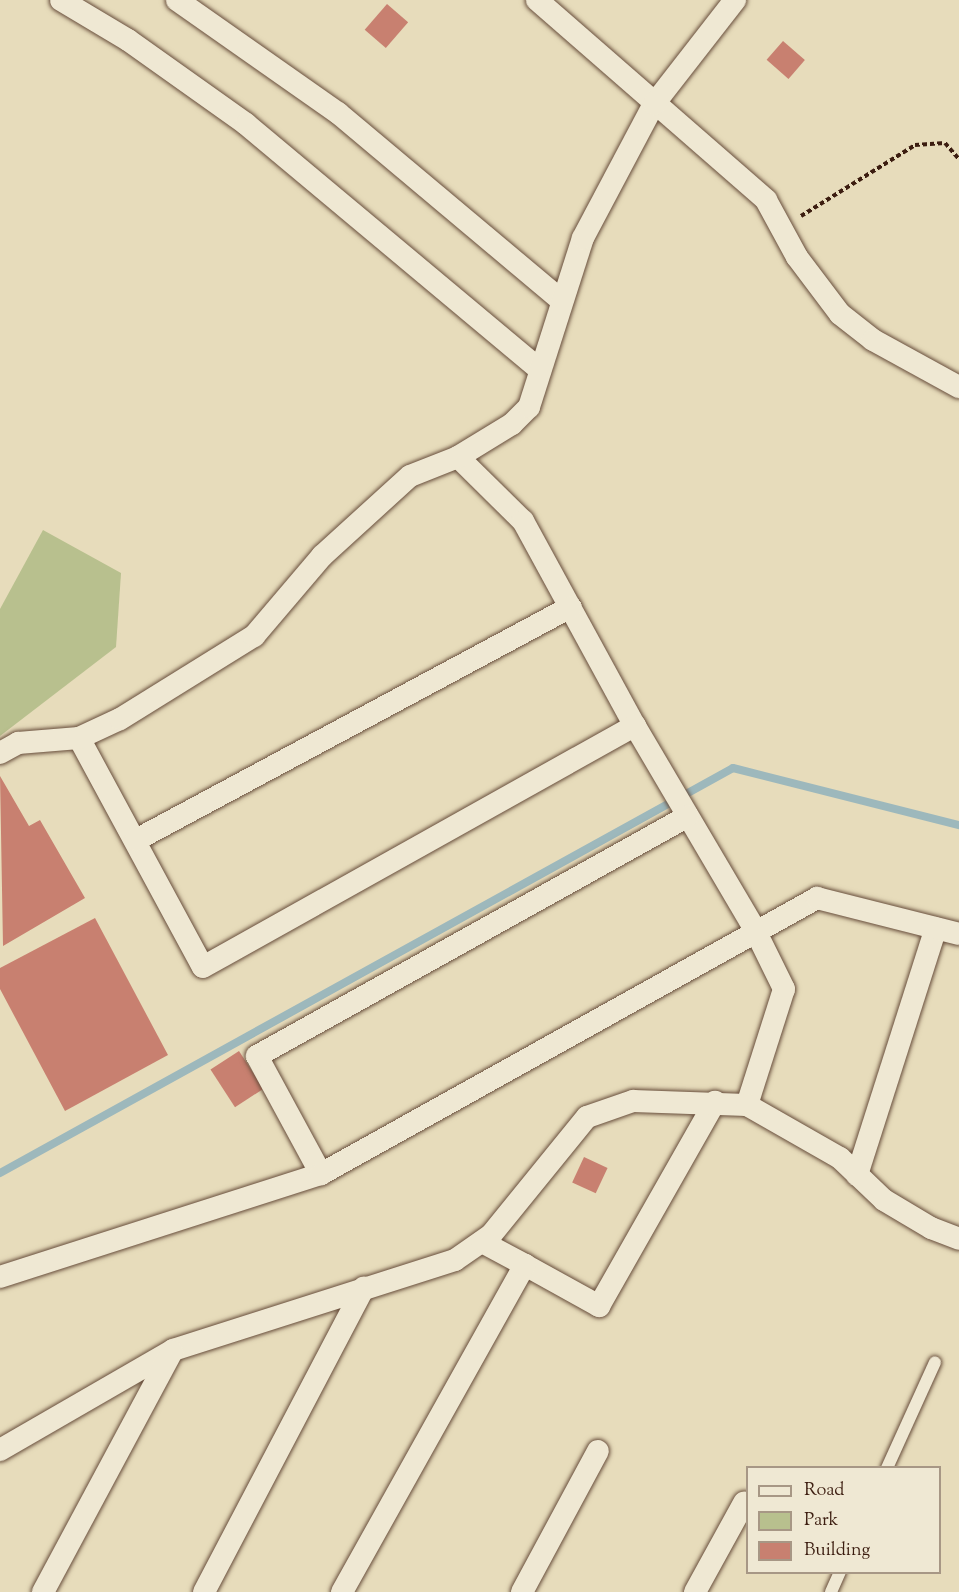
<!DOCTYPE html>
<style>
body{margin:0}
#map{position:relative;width:959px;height:1592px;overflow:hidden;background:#e7dcbb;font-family:"Sorts Mill Goudy",serif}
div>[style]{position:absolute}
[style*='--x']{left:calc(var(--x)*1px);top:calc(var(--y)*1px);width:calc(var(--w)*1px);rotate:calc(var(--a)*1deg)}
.green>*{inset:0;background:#b8c08e}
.stream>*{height:8px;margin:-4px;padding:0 4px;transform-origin:4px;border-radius:4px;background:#9db8bc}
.building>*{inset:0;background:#c88070;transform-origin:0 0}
.path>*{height:4px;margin-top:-2px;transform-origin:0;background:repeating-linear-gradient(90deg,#3c1d10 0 4.5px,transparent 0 7.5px)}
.roads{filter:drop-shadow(0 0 2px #674d3b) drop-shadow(0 0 2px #674d3b)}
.lane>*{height:12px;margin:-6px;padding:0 6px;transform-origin:6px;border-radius:6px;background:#efe8d3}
.street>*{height:22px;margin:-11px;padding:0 11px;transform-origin:11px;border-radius:11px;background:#efe8d3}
span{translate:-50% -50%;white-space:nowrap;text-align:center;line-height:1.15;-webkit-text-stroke:6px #efe8d3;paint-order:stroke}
.legend{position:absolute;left:746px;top:1466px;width:195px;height:108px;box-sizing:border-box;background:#efe8d3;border:2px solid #a79785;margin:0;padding:8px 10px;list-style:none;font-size:18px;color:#3c1d10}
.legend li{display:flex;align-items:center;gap:12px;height:30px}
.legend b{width:30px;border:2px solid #a79785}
</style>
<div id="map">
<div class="green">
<i style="clip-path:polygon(43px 530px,121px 573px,116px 647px,0 736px,0 609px)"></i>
</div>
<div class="stream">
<i style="--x:0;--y:1173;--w:837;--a:-28.92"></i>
<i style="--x:733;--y:768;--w:233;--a:14.2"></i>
</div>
<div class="building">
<i style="left:387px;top:4px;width:28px;height:34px;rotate:41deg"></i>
<i style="left:783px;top:41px;width:29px;height:25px;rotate:41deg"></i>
<i style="clip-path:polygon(0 776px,29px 826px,40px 820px,85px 898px,3px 946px)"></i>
<i style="clip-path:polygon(95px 918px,168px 1055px,65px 1111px,0 989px,0 968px)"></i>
<i style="left:239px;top:1051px;width:45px;height:34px;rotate:57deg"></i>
<i style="left:584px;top:1157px;width:26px;height:28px;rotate:25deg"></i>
</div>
<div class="path">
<i style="--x:801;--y:216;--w:134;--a:-31.9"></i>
<i style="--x:915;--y:145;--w:30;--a:-4"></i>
<i style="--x:945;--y:143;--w:21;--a:49"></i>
</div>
<div class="roads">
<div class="lane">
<i style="--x:887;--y:1468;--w:116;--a:-65.6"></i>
<i style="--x:831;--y:1592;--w:22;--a:-66"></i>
</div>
<div class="street">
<i style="--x:61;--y:0;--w:78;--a:30.8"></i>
<i style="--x:128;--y:40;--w:145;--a:35.4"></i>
<i style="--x:246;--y:124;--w:383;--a:39.9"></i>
<i style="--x:177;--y:0;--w:197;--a:35.1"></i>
<i style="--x:338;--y:113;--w:292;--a:40"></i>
<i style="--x:537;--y:0;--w:304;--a:41.1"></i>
<i style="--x:766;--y:200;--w:65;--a:61.5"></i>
<i style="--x:797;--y:257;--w:71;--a:53"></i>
<i style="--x:840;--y:314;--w:42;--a:38.2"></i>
<i style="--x:873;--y:340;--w:98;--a:28.7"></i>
<i style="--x:458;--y:457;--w:91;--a:44.6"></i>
<i style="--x:523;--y:521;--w:234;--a:61.4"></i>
<i style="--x:635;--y:726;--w:237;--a:59.5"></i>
<i style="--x:755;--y:930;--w:66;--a:63.8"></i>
<i style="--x:784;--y:989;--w:122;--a:107.7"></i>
<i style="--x:79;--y:738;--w:260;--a:61.6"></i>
<i style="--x:203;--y:967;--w:495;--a:-29.2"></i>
<i style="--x:0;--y:753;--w:21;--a:-29"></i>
<i style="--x:18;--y:743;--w:61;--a:-4.7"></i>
<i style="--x:79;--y:738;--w:45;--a:-24.9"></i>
<i style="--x:120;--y:719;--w:158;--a:-31.8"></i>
<i style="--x:254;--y:636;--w:105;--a:-49.6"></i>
<i style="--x:322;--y:556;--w:119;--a:-42.3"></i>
<i style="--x:410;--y:476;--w:52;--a:-21.6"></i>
<i style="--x:458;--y:457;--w:63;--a:-31.4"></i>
<i style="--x:512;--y:424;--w:24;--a:-45"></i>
<i style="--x:529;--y:407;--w:177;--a:-72.3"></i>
<i style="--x:583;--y:238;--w:152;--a:-62.1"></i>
<i style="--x:654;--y:104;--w:132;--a:-52.1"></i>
<i style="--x:136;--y:840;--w:493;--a:-28.2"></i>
<i style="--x:321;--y:1174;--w:134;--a:-118.5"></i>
<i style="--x:257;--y:1056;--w:493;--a:-29.1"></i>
<i style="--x:857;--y:1175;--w:259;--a:-72.3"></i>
<i style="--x:525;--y:1265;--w:85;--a:29"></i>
<i style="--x:599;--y:1306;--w:235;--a:-60.4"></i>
<i style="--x:0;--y:1277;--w:337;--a:-17.8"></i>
<i style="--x:321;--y:1174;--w:568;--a:-29.09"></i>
<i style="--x:817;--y:898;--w:146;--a:14.2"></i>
<i style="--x:0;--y:1450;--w:200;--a:-30"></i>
<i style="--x:173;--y:1350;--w:296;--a:-17.7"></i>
<i style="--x:455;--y:1260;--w:44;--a:-34.8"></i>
<i style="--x:491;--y:1235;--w:152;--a:-50.9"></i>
<i style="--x:587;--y:1117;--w:49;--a:-19.2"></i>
<i style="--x:633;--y:1101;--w:114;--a:2"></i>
<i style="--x:747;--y:1105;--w:107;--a:29.7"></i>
<i style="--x:840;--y:1158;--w:61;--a:43.7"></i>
<i style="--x:884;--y:1200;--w:55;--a:30.8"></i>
<i style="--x:931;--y:1228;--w:30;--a:21"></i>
<i style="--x:43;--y:1592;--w:273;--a:-61.8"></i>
<i style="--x:204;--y:1592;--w:344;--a:-62.3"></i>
<i style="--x:342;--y:1592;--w:375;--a:-60.8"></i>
<i style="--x:525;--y:1265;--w:49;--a:-151.9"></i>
<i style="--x:522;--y:1592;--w:160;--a:-61.7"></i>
<i style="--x:695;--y:1592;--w:102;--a:-61.2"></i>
</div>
</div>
<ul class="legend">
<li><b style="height:8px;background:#efe8d3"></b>Road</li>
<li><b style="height:16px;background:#b8c08e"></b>Park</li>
<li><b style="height:16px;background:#c88070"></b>Building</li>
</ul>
</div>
